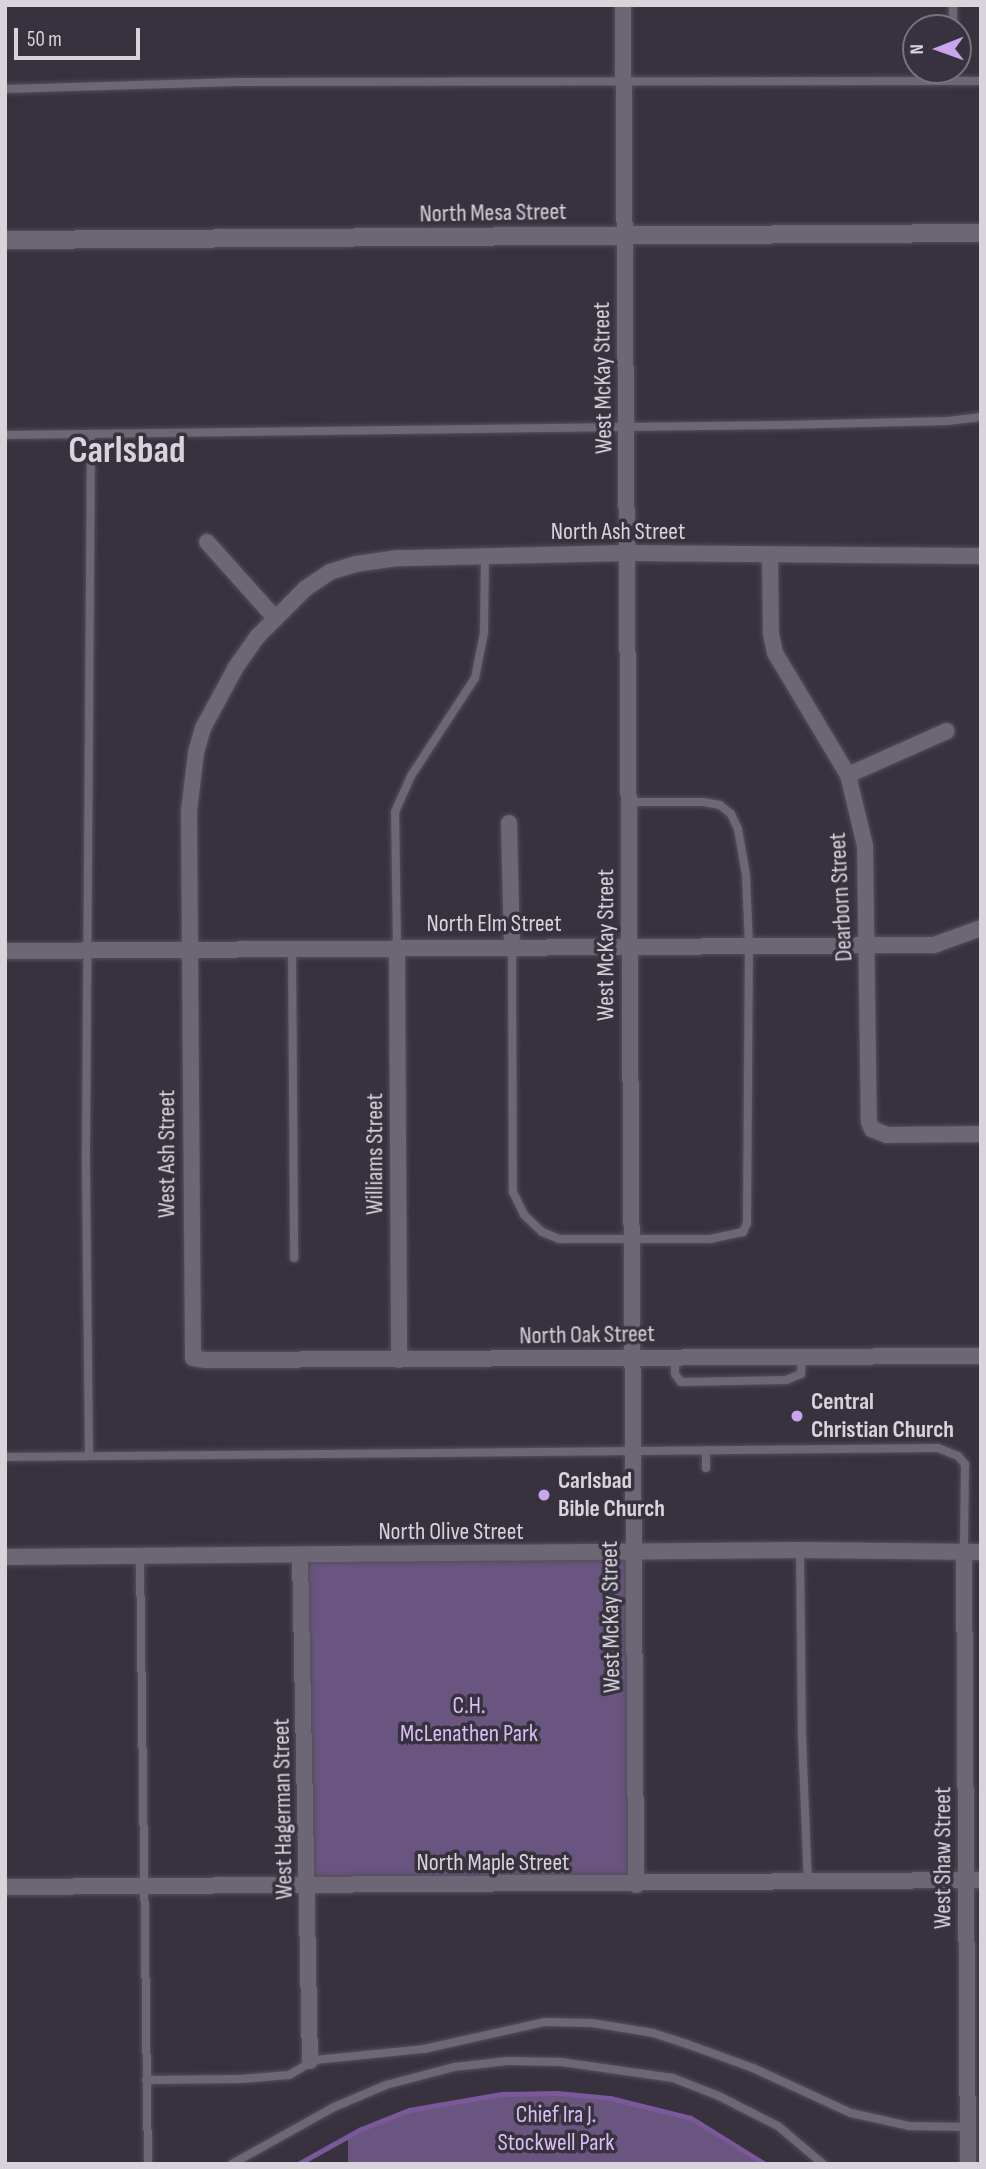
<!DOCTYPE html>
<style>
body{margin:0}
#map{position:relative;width:986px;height:2169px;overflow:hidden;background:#38323e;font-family:"Sofia Sans Condensed",sans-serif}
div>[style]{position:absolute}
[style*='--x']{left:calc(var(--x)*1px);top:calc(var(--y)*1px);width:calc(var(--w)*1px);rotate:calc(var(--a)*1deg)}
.green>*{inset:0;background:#69557f;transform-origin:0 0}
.stream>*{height:5px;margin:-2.5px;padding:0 2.5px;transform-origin:2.5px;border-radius:2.5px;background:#7a589a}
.roads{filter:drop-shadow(0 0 2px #534e58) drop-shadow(0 0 2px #534e58)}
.lane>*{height:8px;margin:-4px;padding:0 4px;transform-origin:4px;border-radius:4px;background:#6d6674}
.street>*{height:16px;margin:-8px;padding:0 8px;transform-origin:8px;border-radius:8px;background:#6d6674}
.secondary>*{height:18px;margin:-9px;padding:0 9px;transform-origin:9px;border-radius:9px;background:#6d6674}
.dots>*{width:19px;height:19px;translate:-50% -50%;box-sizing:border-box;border:4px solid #38323e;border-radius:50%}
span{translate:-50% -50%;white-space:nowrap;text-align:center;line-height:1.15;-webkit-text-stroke:7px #38323e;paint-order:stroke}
.street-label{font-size:24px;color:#d7d4dc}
.poi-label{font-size:24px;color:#d7d4dc;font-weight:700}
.left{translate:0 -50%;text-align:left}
.park-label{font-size:24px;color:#d9bef6}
.town-label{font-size:38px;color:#d7d4dc;font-weight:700}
.frame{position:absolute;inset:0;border:7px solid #d7d4dc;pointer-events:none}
.north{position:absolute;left:902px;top:14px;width:70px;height:70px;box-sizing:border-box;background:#38323e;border:2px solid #78737d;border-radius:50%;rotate:269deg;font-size:19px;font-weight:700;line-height:28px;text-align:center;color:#d7d4dc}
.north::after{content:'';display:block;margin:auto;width:24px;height:32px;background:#c9a5ee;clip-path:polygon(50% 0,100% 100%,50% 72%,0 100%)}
.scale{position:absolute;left:14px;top:28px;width:126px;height:32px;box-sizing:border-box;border:4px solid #d7d4dc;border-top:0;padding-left:9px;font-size:21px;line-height:24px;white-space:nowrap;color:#d7d4dc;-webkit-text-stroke:5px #38323e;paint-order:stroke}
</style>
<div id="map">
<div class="green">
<i style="left:632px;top:1553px;width:332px;height:332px;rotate:89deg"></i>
<i style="clip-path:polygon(557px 2093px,610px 2098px,691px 2118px,765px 2164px,348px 2164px,348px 2136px,409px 2110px,502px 2094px)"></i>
</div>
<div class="stream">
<i style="--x:298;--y:2164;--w:72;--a:-29.1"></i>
<i style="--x:361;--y:2129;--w:52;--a:-21.6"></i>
<i style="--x:409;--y:2110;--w:94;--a:-9.8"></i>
<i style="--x:502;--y:2094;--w:55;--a:-1"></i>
<i style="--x:557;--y:2093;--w:53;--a:5.4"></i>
<i style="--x:610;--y:2098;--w:83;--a:13.9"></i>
<i style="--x:691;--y:2118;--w:87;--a:31.9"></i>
</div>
<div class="roads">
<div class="lane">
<i style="--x:953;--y:5;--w:23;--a:90"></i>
<i style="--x:5;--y:89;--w:232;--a:-1.7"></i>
<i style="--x:237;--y:82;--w:744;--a:-0.08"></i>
<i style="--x:5;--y:435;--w:777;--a:-0.74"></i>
<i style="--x:782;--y:425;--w:166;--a:-1.4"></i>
<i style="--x:948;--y:421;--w:33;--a:-7"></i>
<i style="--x:512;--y:947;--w:245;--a:89.8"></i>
<i style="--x:513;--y:1192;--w:25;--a:64"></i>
<i style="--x:524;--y:1215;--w:25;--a:43"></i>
<i style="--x:542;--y:1232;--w:18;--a:22"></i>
<i style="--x:559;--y:1239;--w:151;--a:0"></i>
<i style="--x:710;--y:1239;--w:34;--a:-12"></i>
<i style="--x:743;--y:1232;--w:10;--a:-66"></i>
<i style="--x:747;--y:1223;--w:277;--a:-89.6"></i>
<i style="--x:749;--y:946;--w:71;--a:-92.4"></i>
<i style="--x:746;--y:875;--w:47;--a:-99.9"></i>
<i style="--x:738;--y:829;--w:17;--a:-115"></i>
<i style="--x:731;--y:814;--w:14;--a:-141"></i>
<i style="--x:720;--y:805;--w:17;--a:-170"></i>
<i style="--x:703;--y:802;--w:75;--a:180"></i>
<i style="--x:292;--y:948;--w:310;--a:89.6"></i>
<i style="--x:397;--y:948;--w:136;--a:-90.8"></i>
<i style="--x:395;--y:812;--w:39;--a:-66"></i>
<i style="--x:411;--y:776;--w:117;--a:-56.9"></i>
<i style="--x:475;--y:678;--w:46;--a:-78.7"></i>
<i style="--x:484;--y:633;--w:78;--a:-89.3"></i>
<i style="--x:675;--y:1357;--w:17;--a:90"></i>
<i style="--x:675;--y:1374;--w:10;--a:53"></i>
<i style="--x:681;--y:1382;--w:105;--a:-1.1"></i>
<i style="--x:786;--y:1380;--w:16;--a:-22"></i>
<i style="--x:801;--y:1374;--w:18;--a:-87"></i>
<i style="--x:706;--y:1450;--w:18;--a:90"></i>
<i style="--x:89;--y:1456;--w:306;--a:-90.6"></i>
<i style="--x:86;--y:1150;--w:716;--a:-89.6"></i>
<i style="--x:5;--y:1457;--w:933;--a:-0.55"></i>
<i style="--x:938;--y:1448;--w:22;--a:22"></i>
<i style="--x:958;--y:1456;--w:11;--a:49"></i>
<i style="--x:965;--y:1464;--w:88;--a:90.7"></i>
<i style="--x:800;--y:1550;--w:186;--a:89.4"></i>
<i style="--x:802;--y:1736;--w:147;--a:87.7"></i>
<i style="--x:140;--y:1556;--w:608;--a:89.25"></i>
<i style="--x:146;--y:2080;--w:95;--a:-0.6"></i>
<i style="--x:241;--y:2079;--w:48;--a:-4.8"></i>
<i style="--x:289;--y:2075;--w:30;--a:-30"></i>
<i style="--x:315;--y:2060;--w:110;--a:-5.8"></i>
<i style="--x:424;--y:2049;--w:124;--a:-12.6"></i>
<i style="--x:545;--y:2022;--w:47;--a:1.2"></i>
<i style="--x:592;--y:2023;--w:62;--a:9.3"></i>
<i style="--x:653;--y:2033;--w:36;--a:18"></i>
<i style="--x:687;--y:2044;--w:70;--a:20"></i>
<i style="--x:753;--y:2068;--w:108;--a:24.7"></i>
<i style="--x:851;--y:2113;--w:59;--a:12.6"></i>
<i style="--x:909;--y:2126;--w:58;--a:1"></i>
<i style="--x:232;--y:2164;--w:117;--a:-29.2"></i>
<i style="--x:334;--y:2107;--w:56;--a:-22.9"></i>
<i style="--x:386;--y:2085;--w:70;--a:-14.8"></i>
<i style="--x:454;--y:2067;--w:54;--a:-6.3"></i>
<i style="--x:508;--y:2061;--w:53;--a:1.1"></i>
<i style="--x:561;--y:2062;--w:113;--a:8.1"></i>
<i style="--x:673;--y:2078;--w:49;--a:21.4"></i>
<i style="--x:719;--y:2096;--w:66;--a:27"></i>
<i style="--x:778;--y:2126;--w:59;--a:40.2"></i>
</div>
<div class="street">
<i style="--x:623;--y:5;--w:1880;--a:89.6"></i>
<i style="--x:207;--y:542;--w:102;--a:48.2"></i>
<i style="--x:981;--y:556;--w:354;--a:-179.5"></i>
<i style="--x:627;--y:553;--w:229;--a:178.7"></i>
<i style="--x:398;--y:558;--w:42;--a:171.9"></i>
<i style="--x:356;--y:564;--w:27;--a:163"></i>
<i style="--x:330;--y:572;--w:29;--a:146"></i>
<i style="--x:306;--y:588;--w:69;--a:135"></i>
<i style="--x:257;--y:637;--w:39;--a:125"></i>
<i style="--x:235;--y:669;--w:67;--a:118.5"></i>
<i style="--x:203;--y:728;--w:26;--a:106"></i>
<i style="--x:196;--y:753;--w:58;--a:96.9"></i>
<i style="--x:189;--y:811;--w:547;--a:89.58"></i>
<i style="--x:193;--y:1358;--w:13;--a:9"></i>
<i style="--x:206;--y:1360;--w:775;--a:-0.3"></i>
<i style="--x:770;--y:557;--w:77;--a:89.3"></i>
<i style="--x:771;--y:634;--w:19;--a:78"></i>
<i style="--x:775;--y:653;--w:142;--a:59.1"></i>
<i style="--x:848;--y:775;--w:73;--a:76.5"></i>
<i style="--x:865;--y:846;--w:276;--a:89.2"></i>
<i style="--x:869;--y:1122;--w:8;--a:67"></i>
<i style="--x:872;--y:1129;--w:16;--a:22"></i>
<i style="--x:887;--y:1135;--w:94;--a:-0.6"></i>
<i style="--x:848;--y:775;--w:108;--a:-24"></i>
<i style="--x:509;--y:823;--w:123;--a:88.6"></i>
<i style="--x:397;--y:948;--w:412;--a:89.7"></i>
<i style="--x:5;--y:951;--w:929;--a:-0.37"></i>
<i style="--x:934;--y:945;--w:50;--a:-19.9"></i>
<i style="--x:964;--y:1552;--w:612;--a:89.63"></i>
<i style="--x:300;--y:1555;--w:506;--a:88.87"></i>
<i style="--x:5;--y:1557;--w:795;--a:-0.5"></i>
<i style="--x:800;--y:1550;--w:181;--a:0.6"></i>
<i style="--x:5;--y:1887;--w:976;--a:-0.41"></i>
</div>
<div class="secondary">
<i style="--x:5;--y:240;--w:976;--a:-0.41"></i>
</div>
</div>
<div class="dots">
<i style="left:797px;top:1416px;background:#c9a5ee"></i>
<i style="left:544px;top:1495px;background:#c9a5ee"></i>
</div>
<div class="street-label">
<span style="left:493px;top:213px;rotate:-1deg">North Mesa Street</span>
<span style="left:603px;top:378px;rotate:-91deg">West McKay Street</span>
<span style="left:618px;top:532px">North Ash Street</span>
<span style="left:841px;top:897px;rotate:-93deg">Dearborn Street</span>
<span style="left:494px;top:924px">North Elm Street</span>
<span style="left:606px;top:945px;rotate:-90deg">West McKay Street</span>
<span style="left:167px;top:1154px;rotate:-90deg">West Ash Street</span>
<span style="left:375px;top:1154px;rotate:-90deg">Williams Street</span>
<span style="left:587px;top:1335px;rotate:-1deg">North Oak Street</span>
<span style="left:451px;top:1532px">North Olive Street</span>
<span style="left:611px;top:1617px;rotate:-91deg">West McKay Street</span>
<span style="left:283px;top:1809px;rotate:-91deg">West Hagerman Street</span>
<span style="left:943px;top:1858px;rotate:-90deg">West Shaw Street</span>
<span style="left:493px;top:1863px">North Maple Street</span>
</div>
<div class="poi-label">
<span class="left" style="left:811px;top:1416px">Central<br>Christian Church</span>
<span class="left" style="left:558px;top:1495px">Carlsbad<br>Bible Church</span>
</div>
<div class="park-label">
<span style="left:469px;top:1720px">C.H.<br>McLenathen Park</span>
<span style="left:556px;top:2129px">Chief Ira J.<br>Stockwell Park</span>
</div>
<div class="town-label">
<span style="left:127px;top:451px">Carlsbad</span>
</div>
<div class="frame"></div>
<div class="north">N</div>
<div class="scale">50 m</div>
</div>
